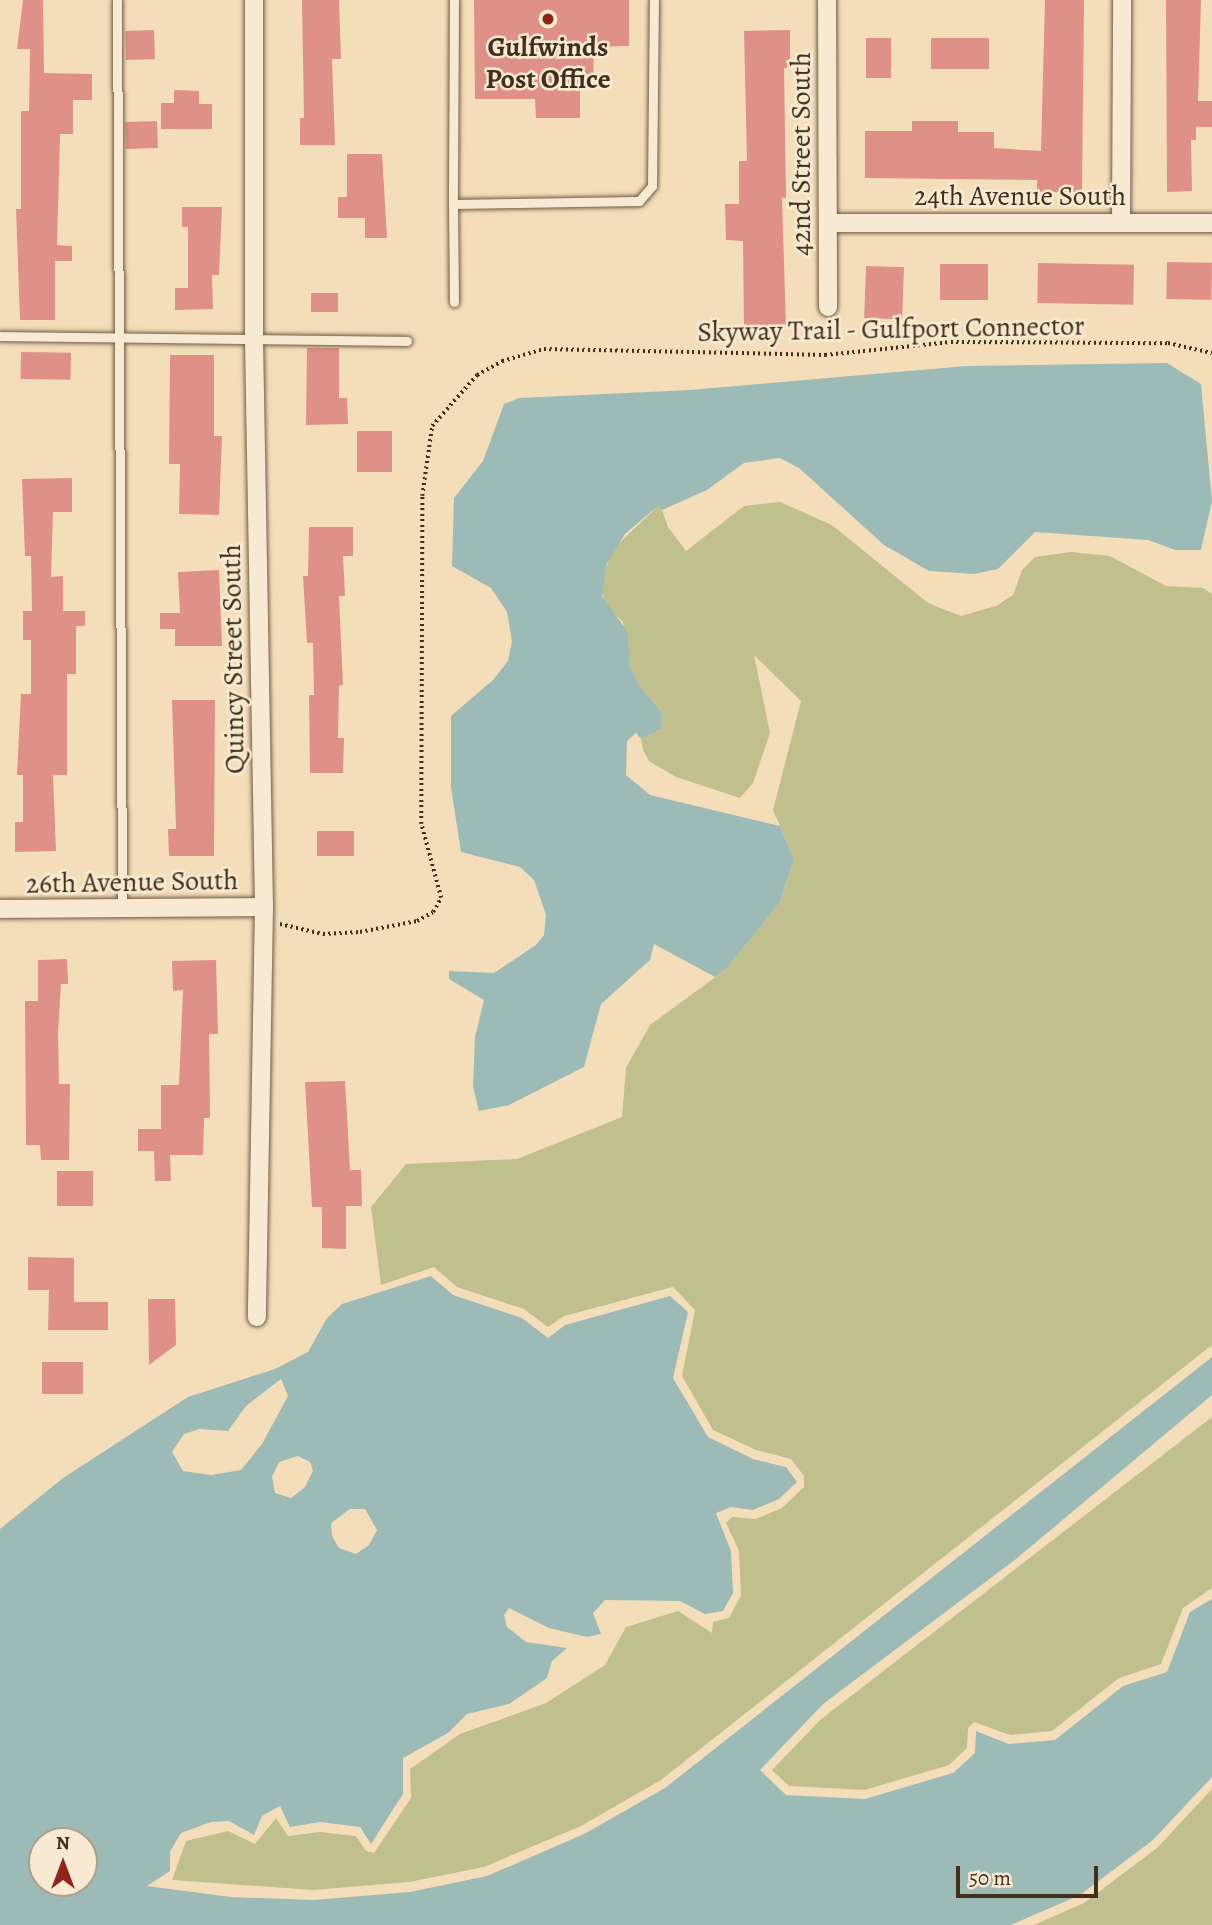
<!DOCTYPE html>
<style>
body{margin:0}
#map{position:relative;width:1212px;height:1925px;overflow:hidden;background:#f4deba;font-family:Alegreya,serif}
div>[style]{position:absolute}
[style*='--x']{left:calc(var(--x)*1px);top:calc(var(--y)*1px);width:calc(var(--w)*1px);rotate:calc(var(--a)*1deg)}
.green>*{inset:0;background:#bfc08d}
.water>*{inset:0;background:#9dbbb6}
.building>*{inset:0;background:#df9087;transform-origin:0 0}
.path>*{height:3.5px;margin-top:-1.75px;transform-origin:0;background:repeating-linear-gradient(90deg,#402f1b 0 2px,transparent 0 5.5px)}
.roads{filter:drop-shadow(0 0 2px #6d5b43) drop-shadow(0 0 2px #6d5b43)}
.lane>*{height:9px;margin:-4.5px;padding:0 4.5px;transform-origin:4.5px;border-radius:4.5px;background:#f8ead2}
.street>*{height:18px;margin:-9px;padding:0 9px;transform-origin:9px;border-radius:9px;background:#f8ead2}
.dots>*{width:19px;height:19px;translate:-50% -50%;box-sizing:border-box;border:4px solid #f8ead2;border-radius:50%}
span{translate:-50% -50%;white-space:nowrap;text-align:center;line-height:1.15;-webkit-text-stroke:5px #f8ead2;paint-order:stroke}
.poi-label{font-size:28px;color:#402f1b;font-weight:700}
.street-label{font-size:28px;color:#402f1b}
.north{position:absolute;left:28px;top:1827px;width:70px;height:70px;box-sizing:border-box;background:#f8ead2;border:2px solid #ae9f89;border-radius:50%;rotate:0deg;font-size:19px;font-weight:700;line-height:28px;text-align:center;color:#402f1b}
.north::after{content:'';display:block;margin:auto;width:24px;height:32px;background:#8f2418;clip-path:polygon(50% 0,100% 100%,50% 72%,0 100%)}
.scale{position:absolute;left:956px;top:1866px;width:142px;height:32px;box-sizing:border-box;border:4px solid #402f1b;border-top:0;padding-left:9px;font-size:21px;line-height:24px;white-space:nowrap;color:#402f1b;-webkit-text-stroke:5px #f8ead2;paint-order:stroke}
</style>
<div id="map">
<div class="green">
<i style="clip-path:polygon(780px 502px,832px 525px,928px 603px,961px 616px,996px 606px,1013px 595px,1022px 570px,1035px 557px,1071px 552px,1110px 556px,1166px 586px,1203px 588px,1212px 594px,1212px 1345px,661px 1780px,581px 1826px,484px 1867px,409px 1882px,313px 1890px,172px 1880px,186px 1841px,228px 1831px,255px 1844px,276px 1818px,288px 1836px,320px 1832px,356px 1836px,366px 1851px,374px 1853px,411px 1798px,410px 1769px,460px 1734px,546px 1703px,605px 1665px,626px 1627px,678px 1611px,712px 1633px,713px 1622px,729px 1618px,741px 1595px,739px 1551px,726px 1523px,732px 1517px,756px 1519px,782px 1508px,804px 1487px,804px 1476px,791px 1459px,756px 1450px,713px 1430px,682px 1376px,695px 1310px,673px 1287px,564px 1316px,548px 1327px,524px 1309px,457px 1287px,434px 1267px,381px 1285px,371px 1207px,406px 1164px,517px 1159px,622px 1117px,626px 1068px,650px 1025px,725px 970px,779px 904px,794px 859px,773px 810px,801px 701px,754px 655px,770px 733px,753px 783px,740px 798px,676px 777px,649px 761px,643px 750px,641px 739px,661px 729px,663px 714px,638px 683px,630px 666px,623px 622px,607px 607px,600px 588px,612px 550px,660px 504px,668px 527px,686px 551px,744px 506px)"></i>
<i style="clip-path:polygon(1212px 1417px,1212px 1588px,1183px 1608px,1161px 1664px,1119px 1678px,1052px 1731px,1010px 1735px,974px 1722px,968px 1728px,967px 1748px,949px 1765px,865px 1790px,789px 1786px,772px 1770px,820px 1720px)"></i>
<i style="clip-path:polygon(1212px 1789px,1212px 1925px,1034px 1925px,1084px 1903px,1157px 1848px)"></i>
</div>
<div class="water">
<i style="clip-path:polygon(1167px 363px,1201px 384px,1212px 501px,1201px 550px,1175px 550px,1148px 540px,1035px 532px,998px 569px,974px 574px,929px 571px,884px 545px,799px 468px,780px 458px,744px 463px,707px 490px,662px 510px,659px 505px,625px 534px,607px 563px,602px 596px,627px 631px,630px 666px,638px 683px,663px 714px,661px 729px,641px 739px,636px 733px,627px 741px,626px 775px,650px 795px,780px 826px,794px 859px,779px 904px,725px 970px,715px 977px,654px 944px,650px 960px,601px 1004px,584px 1067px,509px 1105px,479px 1111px,473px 1087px,475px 1037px,484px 1000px,449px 979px,449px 971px,494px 973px,536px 945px,544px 935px,546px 915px,534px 880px,520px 867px,461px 852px,451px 787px,451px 716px,493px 680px,508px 661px,512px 641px,507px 612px,491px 588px,452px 566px,454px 498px,483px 461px,504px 404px,519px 398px,690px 390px,966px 366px)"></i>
<i style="clip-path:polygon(evenodd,431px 1276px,453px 1295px,522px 1318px,548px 1338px,565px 1325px,670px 1296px,688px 1312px,673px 1378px,708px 1437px,753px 1459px,786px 1467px,797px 1482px,779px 1499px,753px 1510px,731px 1507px,716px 1513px,731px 1551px,733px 1593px,723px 1611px,705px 1614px,680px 1601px,605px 1600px,593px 1613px,601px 1634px,587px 1637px,549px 1628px,509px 1608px,504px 1615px,507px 1627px,526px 1642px,567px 1648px,552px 1661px,547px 1678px,509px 1704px,467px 1714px,448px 1733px,403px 1758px,403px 1794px,371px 1844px,360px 1827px,320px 1822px,290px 1827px,280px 1806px,262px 1816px,254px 1835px,229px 1821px,211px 1822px,181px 1833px,170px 1852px,170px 1871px,147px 1886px,231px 1897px,314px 1900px,410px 1892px,487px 1876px,584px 1834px,665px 1788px,1212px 1357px,1212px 1395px,1016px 1559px,823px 1704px,760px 1770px,786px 1795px,865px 1799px,953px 1773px,975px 1753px,976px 1731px,1009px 1744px,1055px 1740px,1123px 1686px,1167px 1672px,1190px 1612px,1212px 1599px,1212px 1777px,1153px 1840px,1080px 1895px,1011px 1925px,0 1925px,0 1529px,63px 1478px,188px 1397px,275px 1369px,308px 1352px,327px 1318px,342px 1304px,431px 1276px,281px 1379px,288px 1396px,262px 1444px,241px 1470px,211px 1475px,183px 1471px,172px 1452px,184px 1434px,199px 1429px,228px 1431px,246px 1406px,281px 1379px,431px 1276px,298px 1456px,310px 1462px,313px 1471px,305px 1487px,291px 1498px,275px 1493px,272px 1477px,279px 1462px,298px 1456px,431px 1276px,350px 1509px,365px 1509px,377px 1530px,369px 1545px,356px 1554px,339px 1548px,332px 1536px,331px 1523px,350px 1509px,431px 1276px,84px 1841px,84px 1883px,42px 1883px,42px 1841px,84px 1841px)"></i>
</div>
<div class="building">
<i style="clip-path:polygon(23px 0,43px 0,44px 73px,92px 74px,92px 100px,73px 100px,73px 134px,60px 134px,57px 245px,72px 246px,72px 261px,55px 261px,55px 320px,20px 320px,16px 209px,21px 209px,21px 111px,29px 111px,30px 49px,17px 49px)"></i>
<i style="clip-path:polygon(302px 0,339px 0,341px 59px,332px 59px,335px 145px,300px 145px,300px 118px,304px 118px)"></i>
<i style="clip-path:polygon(474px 0,629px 0,629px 46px,594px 47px,593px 87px,580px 87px,580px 118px,536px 118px,535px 99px,475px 99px)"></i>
<i style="clip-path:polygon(1045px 0,1084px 0,1082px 192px,1037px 192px,1037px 180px,865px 178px,865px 131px,912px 131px,912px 121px,958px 121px,958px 132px,994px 132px,994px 148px,1041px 151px)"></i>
<i style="clip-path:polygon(1166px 0,1201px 0,1198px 101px,1212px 101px,1212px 127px,1196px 127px,1196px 140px,1191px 140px,1192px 191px,1167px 192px)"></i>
<i style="left:154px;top:30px;width:29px;height:29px;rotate:88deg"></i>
<i style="clip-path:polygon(790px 30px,790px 68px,784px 68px,786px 198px,782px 198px,786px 328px,744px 328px,743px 241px,726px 240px,725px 204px,739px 204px,739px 161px,747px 161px,744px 31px)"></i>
<i style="left:866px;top:38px;width:25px;height:40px"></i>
<i style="left:931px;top:38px;width:58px;height:31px"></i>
<i style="clip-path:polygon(174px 90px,199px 91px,199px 104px,212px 104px,212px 129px,161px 129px,161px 103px,174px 103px)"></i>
<i style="left:157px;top:121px;width:27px;height:32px;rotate:88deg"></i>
<i style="clip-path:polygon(347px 154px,382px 154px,387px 238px,365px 238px,365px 218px,338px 218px,338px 197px,347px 197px)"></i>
<i style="clip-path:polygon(182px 207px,222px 207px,219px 275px,212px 275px,213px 309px,175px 310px,175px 288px,188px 288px,188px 227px,182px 227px)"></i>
<i style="left:1167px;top:262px;width:45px;height:37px;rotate:1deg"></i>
<i style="left:1038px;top:263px;width:96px;height:40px;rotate:1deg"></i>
<i style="left:940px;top:264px;width:48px;height:36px"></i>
<i style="left:866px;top:266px;width:38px;height:52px;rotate:2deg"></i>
<i style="left:311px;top:293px;width:27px;height:19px"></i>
<i style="clip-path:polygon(307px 348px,339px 348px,339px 398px,347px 398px,348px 424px,306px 425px)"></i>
<i style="left:21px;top:352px;width:50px;height:27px;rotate:1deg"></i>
<i style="clip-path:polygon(170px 355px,214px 355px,214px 436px,222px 436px,219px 515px,179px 514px,180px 464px,169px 464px)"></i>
<i style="left:357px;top:431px;width:35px;height:41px"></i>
<i style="clip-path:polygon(72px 478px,72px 512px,53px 512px,51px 577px,63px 576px,63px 611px,85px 611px,85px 626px,76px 626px,76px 674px,67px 674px,67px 775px,53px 775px,56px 851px,15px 852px,15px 822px,23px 822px,23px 775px,17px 775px,21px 694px,31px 694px,31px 640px,23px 640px,23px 611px,32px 611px,31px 556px,25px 556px,22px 479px)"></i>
<i style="clip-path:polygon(309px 527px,353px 527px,353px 556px,343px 556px,345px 596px,339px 596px,343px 685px,339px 685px,338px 738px,344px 738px,343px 773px,310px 773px,309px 695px,314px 695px,313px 643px,307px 643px,303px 576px,308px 576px)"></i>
<i style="clip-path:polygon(219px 570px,222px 646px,175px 646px,175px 629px,160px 629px,160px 613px,180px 613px,178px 572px)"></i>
<i style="clip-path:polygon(172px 700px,215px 700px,214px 856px,169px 856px,168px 829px,176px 829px)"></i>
<i style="left:317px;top:831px;width:37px;height:25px"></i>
<i style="clip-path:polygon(67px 959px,68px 984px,61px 984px,58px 1033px,59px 1084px,70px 1084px,69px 1160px,41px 1160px,40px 1145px,26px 1145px,25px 1001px,38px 1001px,38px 960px)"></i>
<i style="clip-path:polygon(216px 960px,218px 1034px,209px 1034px,210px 1118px,204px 1118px,203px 1155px,170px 1155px,171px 1181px,155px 1181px,154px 1151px,138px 1151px,138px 1129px,161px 1129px,161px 1085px,179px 1085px,183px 990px,173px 991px,172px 961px)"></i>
<i style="clip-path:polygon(345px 1081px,350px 1170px,361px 1170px,362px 1206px,346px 1206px,346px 1249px,322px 1248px,322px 1207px,312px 1207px,305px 1082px)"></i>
<i style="left:57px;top:1171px;width:36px;height:35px"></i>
<i style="clip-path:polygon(28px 1257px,74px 1258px,74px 1302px,108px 1302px,108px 1330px,48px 1330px,49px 1290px,28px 1290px)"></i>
<i style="clip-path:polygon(148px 1299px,175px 1299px,176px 1345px,149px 1365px)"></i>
<i style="left:42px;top:1362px;width:41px;height:32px"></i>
</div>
<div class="path">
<i style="--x:280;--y:924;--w:44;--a:13.1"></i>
<i style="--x:323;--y:934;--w:37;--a:-3"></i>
<i style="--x:360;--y:932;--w:58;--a:-10.9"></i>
<i style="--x:417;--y:921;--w:18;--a:-29"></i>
<i style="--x:433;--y:912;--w:16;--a:-60"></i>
<i style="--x:441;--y:898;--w:77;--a:-105.1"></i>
<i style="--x:421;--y:824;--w:328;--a:-89.8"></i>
<i style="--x:422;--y:496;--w:71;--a:-81.9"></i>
<i style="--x:432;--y:426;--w:68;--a:-48.6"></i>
<i style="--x:477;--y:375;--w:29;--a:-29"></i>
<i style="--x:502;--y:361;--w:44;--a:-15.9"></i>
<i style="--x:544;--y:349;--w:281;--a:1.2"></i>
<i style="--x:825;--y:355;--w:127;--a:-5.9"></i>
<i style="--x:951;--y:342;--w:217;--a:0.3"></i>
<i style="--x:1168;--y:343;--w:45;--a:12.8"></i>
</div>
<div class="roads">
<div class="lane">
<i style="--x:117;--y:0;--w:908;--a:89.68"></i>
<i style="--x:454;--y:0;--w:204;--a:90.3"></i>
<i style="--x:453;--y:204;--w:186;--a:-0.9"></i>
<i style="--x:639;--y:201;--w:20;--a:-49"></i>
<i style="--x:652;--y:186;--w:186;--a:-89.4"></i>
<i style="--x:453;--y:204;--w:98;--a:89.4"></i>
<i style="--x:0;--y:336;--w:407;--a:0.7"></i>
</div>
<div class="street">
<i style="--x:254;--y:0;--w:339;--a:90"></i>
<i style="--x:254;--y:339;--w:568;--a:88.99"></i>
<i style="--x:264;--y:907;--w:410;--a:91"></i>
<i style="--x:827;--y:0;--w:307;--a:89.8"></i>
<i style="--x:1121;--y:222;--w:222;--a:-89.7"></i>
<i style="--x:828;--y:223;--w:384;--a:0"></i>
<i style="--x:0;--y:909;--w:264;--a:-0.4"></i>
</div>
</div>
<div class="dots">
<i style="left:548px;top:19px;background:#8f2418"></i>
</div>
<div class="poi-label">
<span style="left:548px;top:63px">Gulfwinds<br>Post Office</span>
</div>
<div class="street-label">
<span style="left:801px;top:154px;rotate:-90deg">42nd Street South</span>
<span style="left:1020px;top:196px">24th Avenue South</span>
<span style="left:891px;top:329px;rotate:-1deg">Skyway Trail - Gulfport Connector</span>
<span style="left:233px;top:659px;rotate:-91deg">Quincy Street South</span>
<span style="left:132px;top:882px;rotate:-1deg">26th Avenue South</span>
</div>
<div class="north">N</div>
<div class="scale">50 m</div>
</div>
